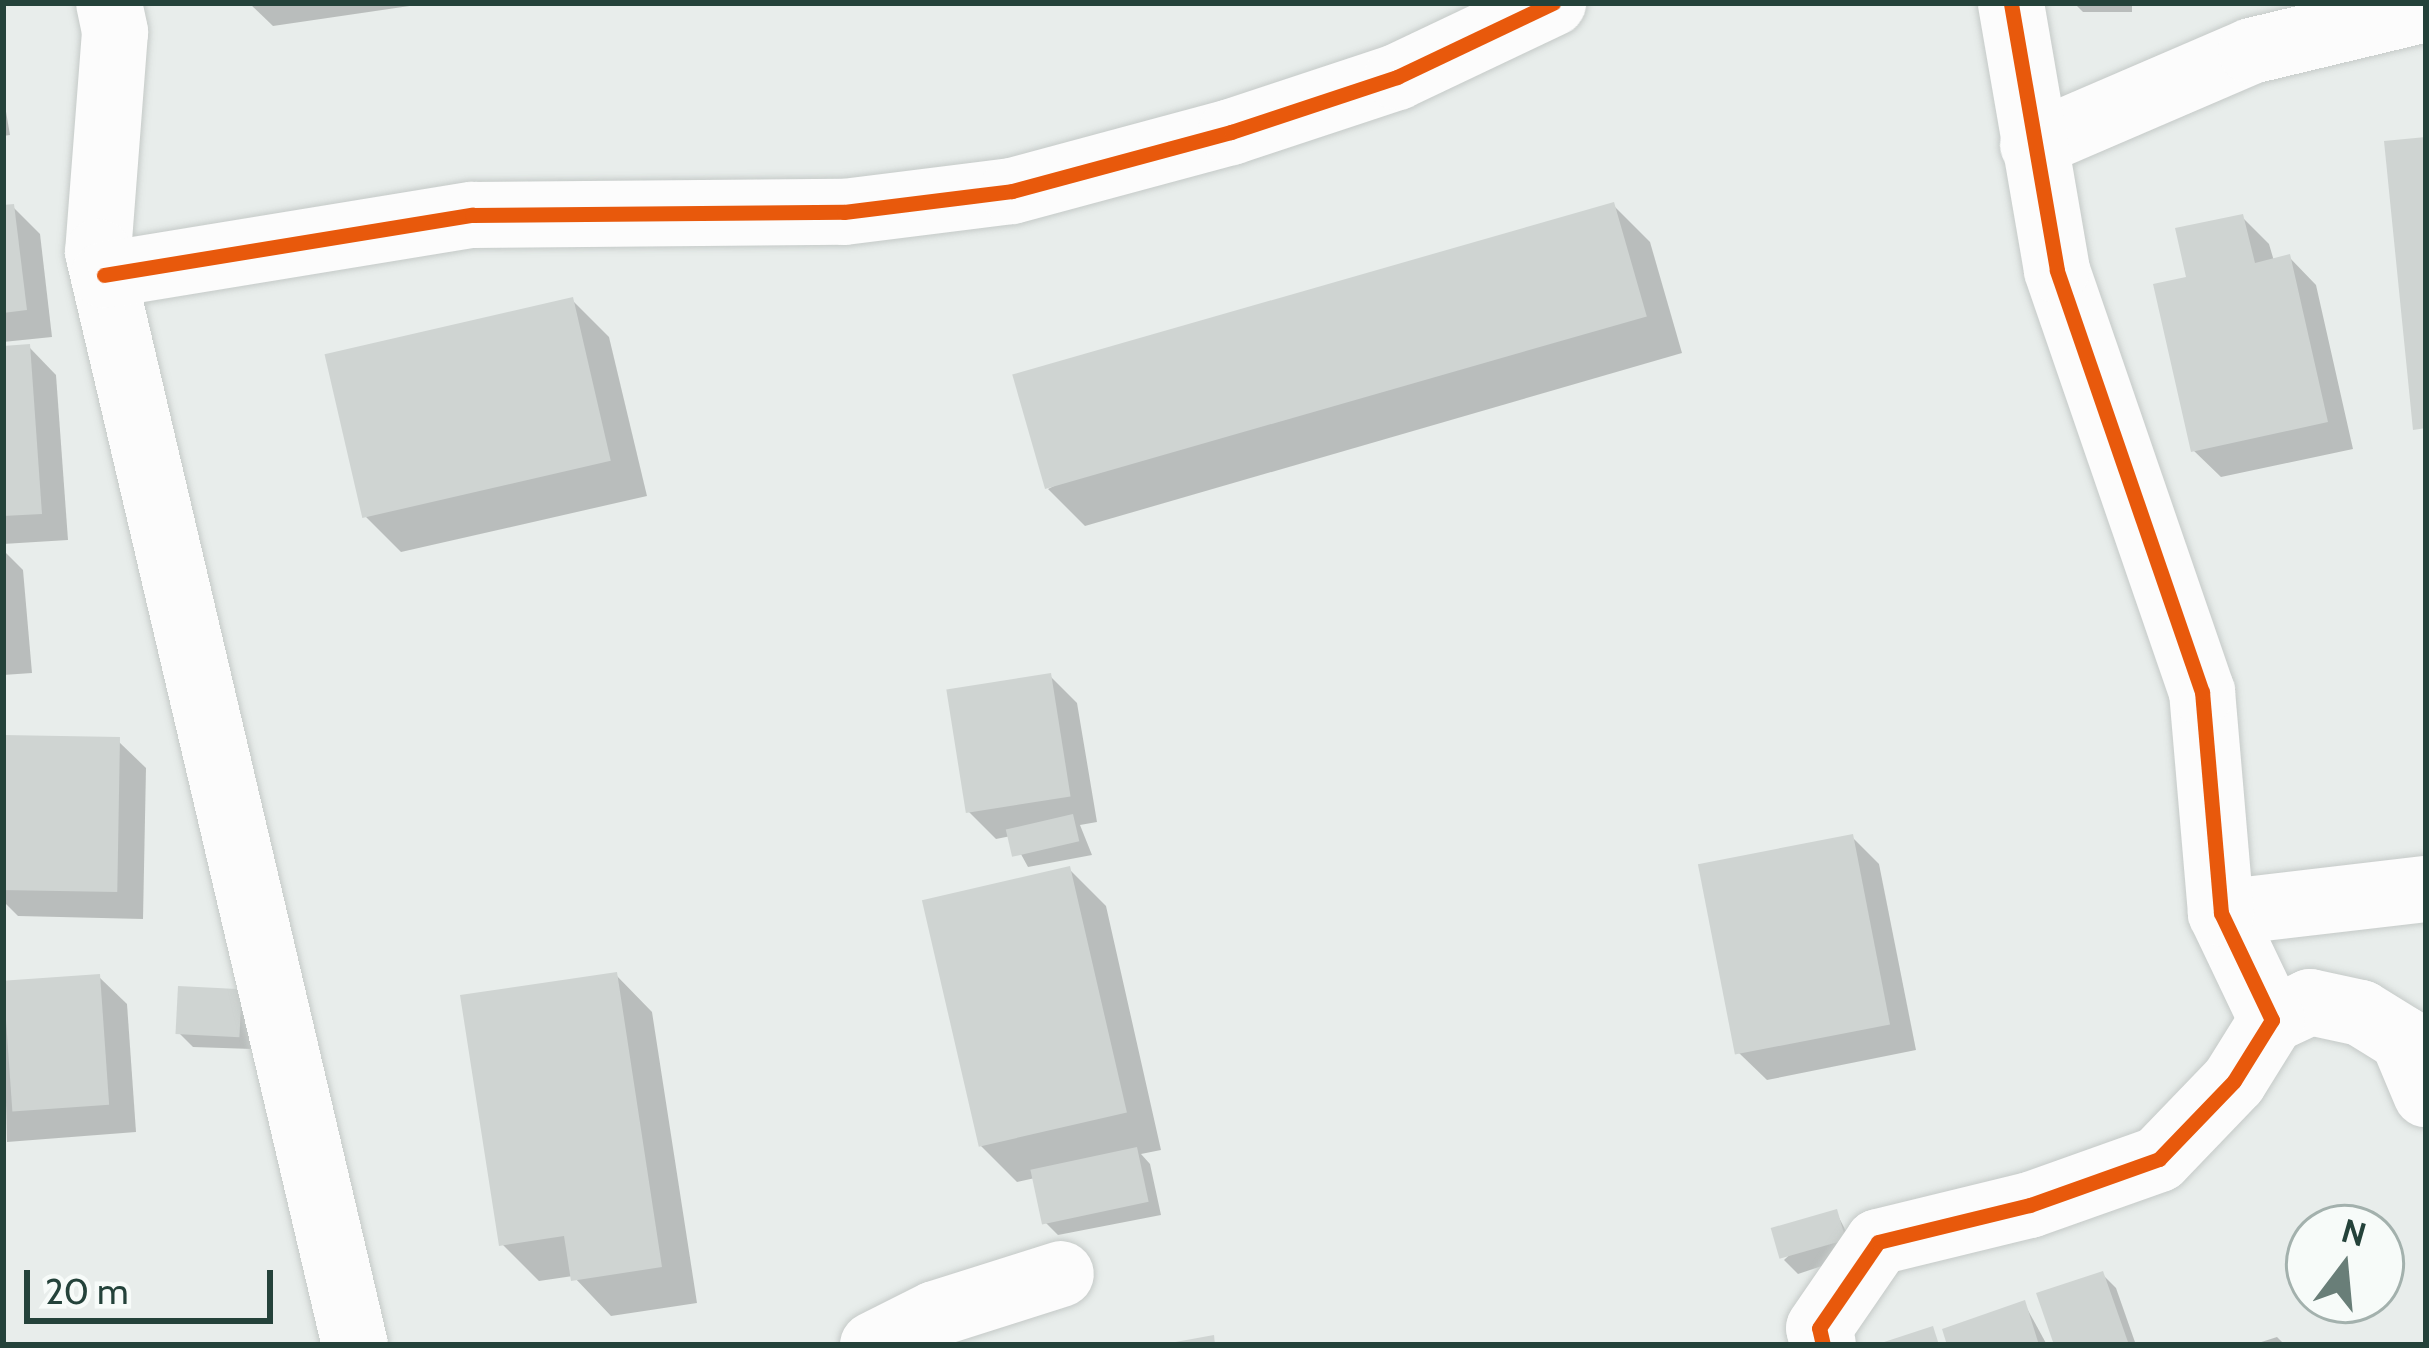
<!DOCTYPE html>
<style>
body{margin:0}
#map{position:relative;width:2429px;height:1348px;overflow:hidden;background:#e8edeb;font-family:Cabin,sans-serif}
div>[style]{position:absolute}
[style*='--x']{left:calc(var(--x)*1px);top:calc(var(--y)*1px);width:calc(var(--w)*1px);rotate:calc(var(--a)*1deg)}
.shadow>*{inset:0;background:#0003}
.building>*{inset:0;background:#cfd4d2;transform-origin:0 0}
.roads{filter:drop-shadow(0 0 3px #c5cac8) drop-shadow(0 0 3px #c5cac8)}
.street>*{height:66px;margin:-33px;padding:0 33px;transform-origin:33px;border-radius:33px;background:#fcfcfc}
.cycleway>*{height:15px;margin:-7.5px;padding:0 7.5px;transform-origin:7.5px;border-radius:7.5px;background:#e8590c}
span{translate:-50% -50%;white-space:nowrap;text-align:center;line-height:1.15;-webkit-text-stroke:9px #f7fbf9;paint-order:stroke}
.frame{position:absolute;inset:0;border:6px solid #24423a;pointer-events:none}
.north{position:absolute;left:2285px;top:1204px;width:120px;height:120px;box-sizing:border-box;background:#f7fbf9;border:3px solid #a3b1ad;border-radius:50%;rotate:16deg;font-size:33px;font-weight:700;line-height:48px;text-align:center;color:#24423a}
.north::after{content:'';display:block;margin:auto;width:42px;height:54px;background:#697e78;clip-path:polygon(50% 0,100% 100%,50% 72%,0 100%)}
.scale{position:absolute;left:24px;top:1270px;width:249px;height:54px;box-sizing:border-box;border:6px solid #24423a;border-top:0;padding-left:15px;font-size:36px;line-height:42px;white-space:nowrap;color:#24423a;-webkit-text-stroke:9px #f7fbf9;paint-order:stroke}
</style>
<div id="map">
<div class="shadow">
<i style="clip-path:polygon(249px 3px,430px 3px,273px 26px)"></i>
<i style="clip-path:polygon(2074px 3px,2132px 3px,2132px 12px,2083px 12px)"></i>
<i style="clip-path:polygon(3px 94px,10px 135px,3px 136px)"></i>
<i style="clip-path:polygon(1613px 205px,1650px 242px,1682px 353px,1085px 526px,1048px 489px)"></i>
<i style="clip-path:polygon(13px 207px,40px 234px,52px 337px,3px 342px,3px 208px)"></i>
<i style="clip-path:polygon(2242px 217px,2269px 244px,2274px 261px,2289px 257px,2316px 285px,2353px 449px,2221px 477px,2193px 450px)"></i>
<i style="clip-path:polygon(572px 300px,609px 337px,647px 496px,401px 552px,364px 515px)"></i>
<i style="clip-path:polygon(29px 347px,56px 375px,68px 540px,3px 544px,3px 349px)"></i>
<i style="clip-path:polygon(3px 550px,23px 570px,32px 673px,3px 675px)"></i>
<i style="clip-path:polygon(1050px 676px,1077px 703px,1097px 822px,1080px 825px,1092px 855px,1028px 867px,1011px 836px,996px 839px,969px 812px)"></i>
<i style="clip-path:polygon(3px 738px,118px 741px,146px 768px,143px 919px,18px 916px,3px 901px)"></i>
<i style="clip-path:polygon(1852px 837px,1879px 864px,1916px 1050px,1767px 1080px,1739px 1053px)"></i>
<i style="clip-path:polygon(1069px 869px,1106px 906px,1161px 1150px,1141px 1154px,1150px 1164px,1161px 1215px,1058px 1235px,1044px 1221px,1035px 1178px,1017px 1182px,980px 1145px)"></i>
<i style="clip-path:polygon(616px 975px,652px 1012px,697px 1303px,611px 1316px,573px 1276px,539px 1281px,502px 1244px)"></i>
<i style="clip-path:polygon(99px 977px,127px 1004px,136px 1132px,7px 1142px,3px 983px)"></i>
<i style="clip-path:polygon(241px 992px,252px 1049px,193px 1047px,179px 1033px)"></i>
<i style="clip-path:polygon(1836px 1212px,1858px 1254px,1798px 1274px,1784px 1260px)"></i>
<i style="clip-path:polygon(2102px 1274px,2116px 1288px,2136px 1345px,2057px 1345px)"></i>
<i style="clip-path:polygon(2024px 1303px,2047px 1345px,1951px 1345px)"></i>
<i style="clip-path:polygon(2277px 1337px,2285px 1345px,2252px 1345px)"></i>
</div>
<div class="building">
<i style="clip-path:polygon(2426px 137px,2426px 428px,2413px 430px,2384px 141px)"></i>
<i style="left:1614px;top:202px;width:119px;height:626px;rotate:74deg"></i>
<i style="clip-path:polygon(14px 204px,27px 310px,3px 313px,3px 205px)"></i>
<i style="clip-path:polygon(2243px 214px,2255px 263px,2290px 254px,2328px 422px,2191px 452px,2153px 284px,2186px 277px,2175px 228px)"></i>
<i style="left:573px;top:297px;width:168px;height:255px;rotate:77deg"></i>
<i style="clip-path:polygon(30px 344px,42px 514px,3px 516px,3px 346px)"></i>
<i style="left:1051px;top:673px;width:125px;height:106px;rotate:81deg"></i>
<i style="left:3px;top:735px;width:117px;height:155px;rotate:1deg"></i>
<i style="left:1073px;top:814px;width:28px;height:69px;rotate:77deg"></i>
<i style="left:1853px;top:834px;width:194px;height:158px;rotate:79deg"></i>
<i style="left:1070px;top:866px;width:253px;height:152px;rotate:77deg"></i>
<i style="clip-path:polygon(617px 972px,662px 1267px,571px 1281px,564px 1236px,499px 1246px,460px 995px)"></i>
<i style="left:100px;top:974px;width:131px;height:97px;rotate:86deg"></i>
<i style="left:178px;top:986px;width:64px;height:48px;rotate:3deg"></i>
<i style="left:1137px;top:1147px;width:56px;height:109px;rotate:78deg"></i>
<i style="left:1837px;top:1209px;width:32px;height:69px;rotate:74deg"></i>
<i style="clip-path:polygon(2103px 1271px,2129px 1345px,2054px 1345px,2036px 1293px)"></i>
<i style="clip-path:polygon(2025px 1300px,2039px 1345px,1947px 1345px,1942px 1329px)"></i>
<i style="clip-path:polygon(1933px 1326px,1939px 1345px,1878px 1345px,1878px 1344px)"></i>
<i style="clip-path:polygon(1214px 1335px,1215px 1345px,1170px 1345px,1170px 1343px)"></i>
</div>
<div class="roads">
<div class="street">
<i style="--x:109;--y:3;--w:30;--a:78"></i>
<i style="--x:115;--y:32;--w:221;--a:94.4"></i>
<i style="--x:98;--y:252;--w:1123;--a:76.77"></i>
<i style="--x:2033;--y:145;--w:237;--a:-23.3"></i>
<i style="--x:2251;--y:51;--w:180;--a:-13.5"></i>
<i style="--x:104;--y:275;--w:373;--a:-9.3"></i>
<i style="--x:472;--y:215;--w:372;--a:-0.5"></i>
<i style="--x:844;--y:212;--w:169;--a:-7.1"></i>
<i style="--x:1012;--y:191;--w:227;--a:-15.1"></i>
<i style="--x:1231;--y:132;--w:175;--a:-18.3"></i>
<i style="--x:1397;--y:77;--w:173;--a:-25.4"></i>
<i style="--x:2221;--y:913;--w:206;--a:-6.7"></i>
<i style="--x:2272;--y:1020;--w:42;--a:-25.3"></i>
<i style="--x:2310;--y:1002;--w:52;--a:12.2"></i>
<i style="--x:2361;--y:1013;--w:49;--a:31.8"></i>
<i style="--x:2403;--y:1039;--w:60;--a:67.3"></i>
<i style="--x:873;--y:1345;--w:69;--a:-26.6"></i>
<i style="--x:935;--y:1314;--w:132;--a:-17.6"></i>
<i style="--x:1823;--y:1345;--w:17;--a:-103"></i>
<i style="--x:1819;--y:1328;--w:104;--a:-55.5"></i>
<i style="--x:1878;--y:1242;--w:156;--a:-13.7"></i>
<i style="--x:2030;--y:1205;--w:137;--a:-19.6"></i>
<i style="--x:2159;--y:1159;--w:108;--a:-46.1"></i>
<i style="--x:2234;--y:1081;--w:72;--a:-58.1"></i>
<i style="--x:2272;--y:1020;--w:119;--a:-115.5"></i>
<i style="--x:2221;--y:913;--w:222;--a:-94.9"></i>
<i style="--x:2202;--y:692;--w:446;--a:-109"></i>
<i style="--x:2057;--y:270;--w:271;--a:-99.8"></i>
</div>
</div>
<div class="cycleway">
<i style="--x:104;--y:275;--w:373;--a:-9.3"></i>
<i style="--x:472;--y:215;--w:372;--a:-0.5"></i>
<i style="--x:844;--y:212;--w:169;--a:-7.1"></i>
<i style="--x:1012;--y:191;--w:227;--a:-15.1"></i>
<i style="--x:1231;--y:132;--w:175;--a:-18.3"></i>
<i style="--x:1397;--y:77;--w:173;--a:-25.4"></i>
<i style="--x:1823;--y:1345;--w:17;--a:-103"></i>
<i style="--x:1819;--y:1328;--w:104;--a:-55.5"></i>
<i style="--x:1878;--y:1242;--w:156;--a:-13.7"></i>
<i style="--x:2030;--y:1205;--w:137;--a:-19.6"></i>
<i style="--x:2159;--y:1159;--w:108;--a:-46.1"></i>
<i style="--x:2234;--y:1081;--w:72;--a:-58.1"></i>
<i style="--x:2272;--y:1020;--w:119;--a:-115.5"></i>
<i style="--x:2221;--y:913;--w:222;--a:-94.9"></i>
<i style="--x:2202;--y:692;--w:446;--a:-109"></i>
<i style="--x:2057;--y:270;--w:271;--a:-99.8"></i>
</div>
<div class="frame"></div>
<div class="north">N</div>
<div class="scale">20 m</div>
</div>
